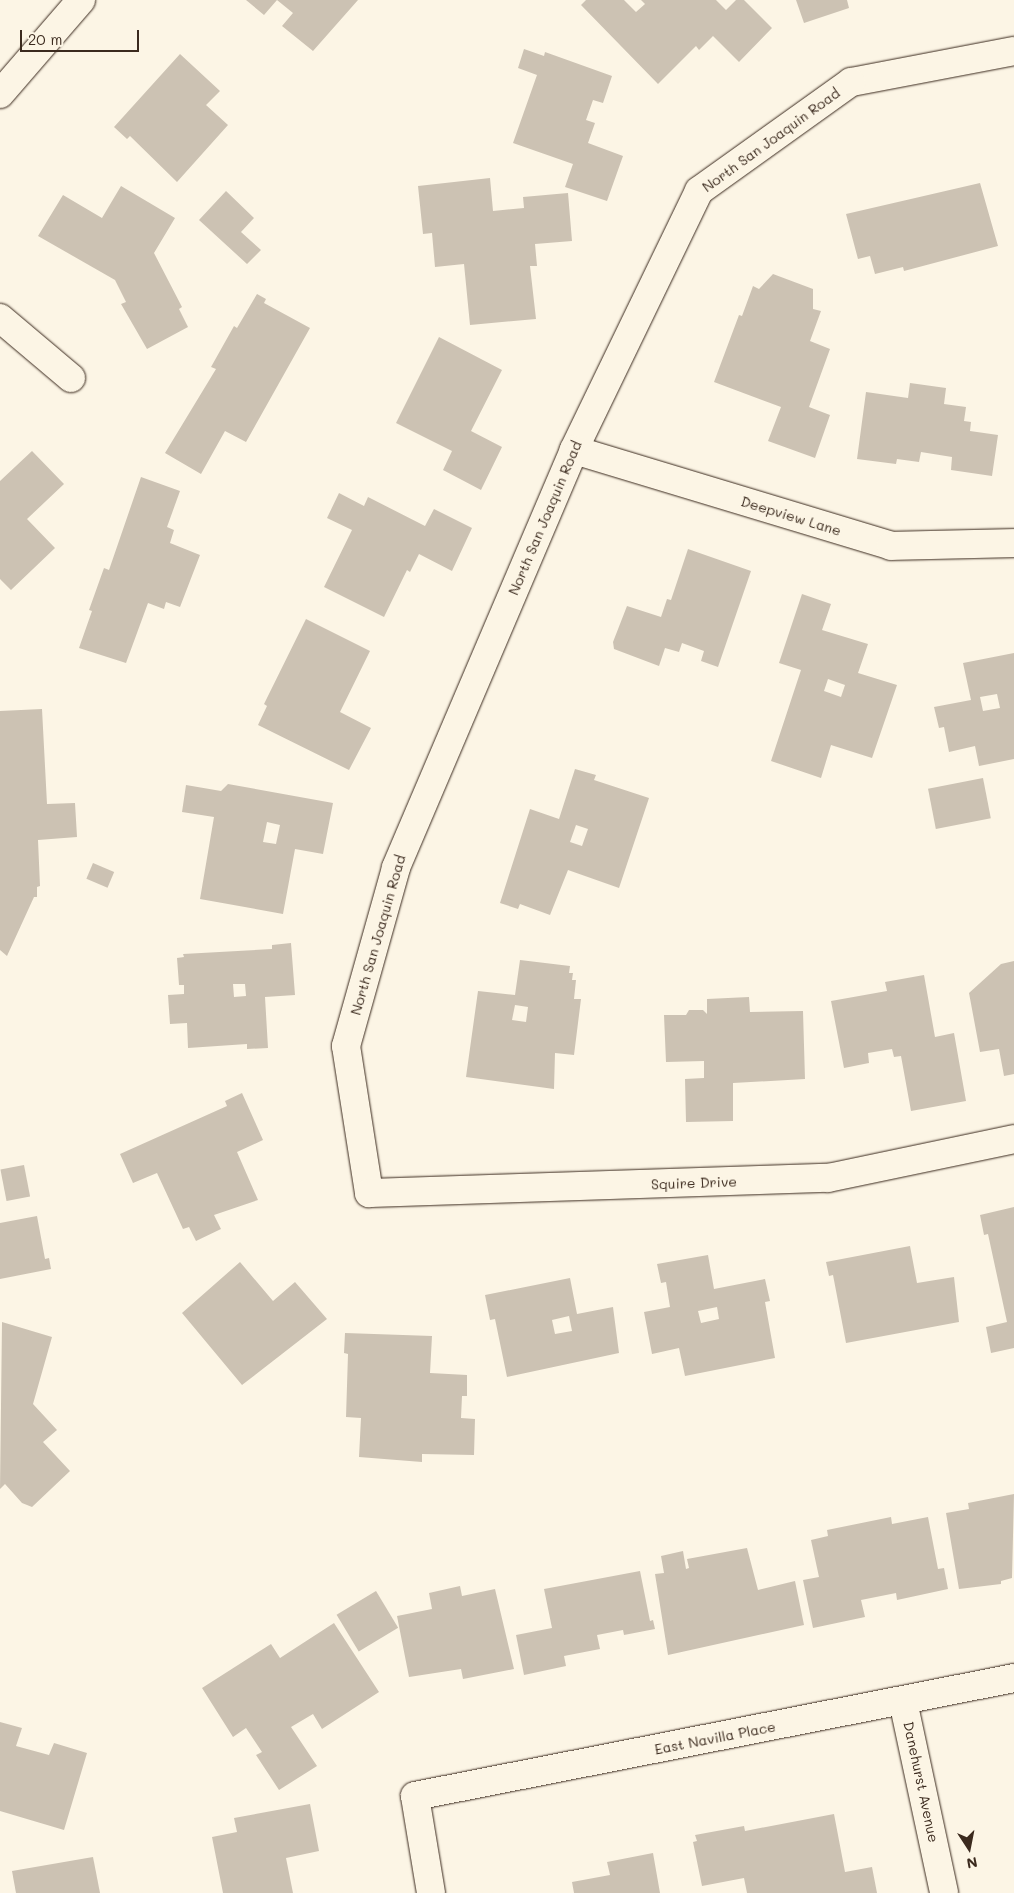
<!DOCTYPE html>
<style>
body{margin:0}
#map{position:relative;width:1014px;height:1893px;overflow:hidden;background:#fcf5e5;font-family:Mali,sans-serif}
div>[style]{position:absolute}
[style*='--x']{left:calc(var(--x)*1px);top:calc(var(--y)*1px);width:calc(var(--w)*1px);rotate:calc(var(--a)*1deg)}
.building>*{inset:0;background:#ccc2b3;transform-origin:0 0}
.roads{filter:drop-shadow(0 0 1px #3b2a1e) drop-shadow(0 0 1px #3b2a1e)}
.street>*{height:28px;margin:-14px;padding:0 14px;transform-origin:14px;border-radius:14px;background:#fcf5e5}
span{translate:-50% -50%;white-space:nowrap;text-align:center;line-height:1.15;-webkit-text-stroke:4px #fcf5e5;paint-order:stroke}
.street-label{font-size:14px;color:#3b2a1e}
.north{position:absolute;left:944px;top:1823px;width:50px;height:50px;-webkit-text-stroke:4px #fcf5e5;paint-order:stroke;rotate:169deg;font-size:14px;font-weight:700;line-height:20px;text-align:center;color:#3b2a1e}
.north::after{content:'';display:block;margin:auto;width:18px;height:22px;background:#3b2a1e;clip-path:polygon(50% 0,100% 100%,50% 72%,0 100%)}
.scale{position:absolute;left:20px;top:30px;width:119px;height:22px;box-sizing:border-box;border:2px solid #3b2a1e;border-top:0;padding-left:6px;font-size:15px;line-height:18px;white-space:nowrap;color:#3b2a1e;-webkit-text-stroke:4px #fcf5e5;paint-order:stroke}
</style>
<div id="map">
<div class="building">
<i style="clip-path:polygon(246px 0,358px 0,313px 51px,282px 26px,293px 13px,277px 0,264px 15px)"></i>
<i style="clip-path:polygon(586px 0,624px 0,636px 12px,645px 4px,641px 0,716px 0,726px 10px,736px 0,744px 0,772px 28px,739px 62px,713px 36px,699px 50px,696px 46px,658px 84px,581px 5px)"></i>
<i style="clip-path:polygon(796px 0,847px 0,849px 8px,804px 23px)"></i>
<i style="clip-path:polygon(524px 49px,544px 56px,545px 52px,612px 76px,603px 103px,593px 100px,586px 120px,595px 123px,588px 143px,623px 156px,607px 201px,565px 187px,573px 164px,513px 143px,537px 75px,518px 68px)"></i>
<i style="clip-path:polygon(180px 54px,220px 91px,206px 105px,228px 125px,177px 182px,130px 136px,127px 139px,114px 127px)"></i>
<i style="clip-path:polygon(490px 178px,493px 211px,524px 208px,523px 197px,568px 193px,572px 241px,535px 244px,537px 266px,530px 266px,536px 319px,470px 325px,464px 264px,435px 267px,432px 233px,423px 234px,418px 186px)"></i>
<i style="clip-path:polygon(980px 183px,998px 246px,904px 271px,903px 267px,875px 274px,870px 256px,858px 259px,846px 214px)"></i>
<i style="clip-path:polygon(121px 186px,175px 218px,154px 253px,182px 307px,179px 309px,188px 327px,147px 349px,121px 304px,126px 302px,115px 280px,38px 236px,63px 195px,102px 218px)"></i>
<i style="clip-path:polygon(226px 191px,254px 218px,241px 232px,261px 250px,247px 264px,199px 220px)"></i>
<i style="clip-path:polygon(773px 274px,813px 289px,813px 309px,821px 311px,810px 341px,830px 349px,809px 407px,830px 415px,815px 458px,768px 441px,781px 407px,714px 382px,739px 315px,742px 316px,753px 286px,759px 289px)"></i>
<i style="clip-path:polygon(257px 294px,266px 299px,264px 303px,310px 328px,246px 442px,225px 431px,201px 474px,165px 453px,216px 369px,211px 367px,234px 326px,237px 328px)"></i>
<i style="clip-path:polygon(439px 337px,502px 370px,471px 431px,502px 447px,481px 490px,443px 470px,452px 451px,396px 423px)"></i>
<i style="clip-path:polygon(910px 383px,946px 388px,944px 404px,966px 407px,964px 421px,971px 422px,970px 431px,998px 435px,992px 476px,951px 470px,952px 457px,921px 452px,919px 462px,897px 459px,896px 464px,857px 459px,866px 392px,908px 398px)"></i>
<i style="clip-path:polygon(32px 451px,64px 484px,27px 519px,55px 548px,11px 590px,0 579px,0 481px)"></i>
<i style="clip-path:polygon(141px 477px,180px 491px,167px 527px,174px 530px,170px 543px,200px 555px,180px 607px,166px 602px,164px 609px,148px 603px,126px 663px,79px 648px,92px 611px,89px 610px,104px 568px,109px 570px)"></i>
<i style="clip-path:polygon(339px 493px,364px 506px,368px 497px,425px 526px,434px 509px,472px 528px,452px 571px,419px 554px,410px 572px,407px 570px,384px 617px,324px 587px,352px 530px,327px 518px)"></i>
<i style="clip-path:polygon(688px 549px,751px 571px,718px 667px,701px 661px,704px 651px,682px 643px,679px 652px,665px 648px,659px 666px,614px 649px,613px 642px,627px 606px,661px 617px,667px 599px,671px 600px)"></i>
<i style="clip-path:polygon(evenodd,802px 594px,831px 604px,822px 630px,868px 644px,858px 673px,897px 685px,872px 758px,831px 745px,821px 778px,771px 761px,801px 670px,779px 663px,802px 594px,828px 679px,845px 685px,841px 697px,824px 691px,828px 679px)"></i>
<i style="clip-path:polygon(306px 619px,370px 651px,340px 712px,371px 728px,349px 770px,258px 725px,267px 706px,264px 704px)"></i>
<i style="clip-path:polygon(evenodd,1014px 653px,1014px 759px,979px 766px,975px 746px,949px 752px,944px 727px,939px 728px,934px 707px,971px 700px,963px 663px,1014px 653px,997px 694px,1000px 708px,983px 711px,980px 697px,997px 694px)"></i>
<i style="clip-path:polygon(42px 709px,47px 804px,75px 803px,77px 837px,38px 840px,40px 886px,37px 887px,37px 897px,34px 897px,7px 956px,0 950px,0 711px)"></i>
<i style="clip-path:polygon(evenodd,575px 769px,596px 775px,594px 780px,649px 798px,619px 888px,568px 870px,550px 915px,520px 904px,518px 909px,500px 903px,530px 809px,559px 819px,575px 769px,576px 825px,588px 829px,582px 846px,570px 842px,576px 825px)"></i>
<i style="left:983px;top:778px;width:41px;height:56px;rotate:79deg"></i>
<i style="clip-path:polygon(evenodd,228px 784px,333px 803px,323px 854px,295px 849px,283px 914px,200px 899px,214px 817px,182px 812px,186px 785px,221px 791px,228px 784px,267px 822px,280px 825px,276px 844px,263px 842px,267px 822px)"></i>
<i style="left:93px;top:863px;width:23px;height:17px;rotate:23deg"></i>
<i style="clip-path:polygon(evenodd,291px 943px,295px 995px,265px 997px,268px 1048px,247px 1049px,247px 1044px,188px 1048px,187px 1023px,170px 1024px,168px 995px,184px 994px,184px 985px,179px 985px,177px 958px,184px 957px,183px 954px,272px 949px,272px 945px,291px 943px,233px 984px,245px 984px,246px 996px,234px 997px,233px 984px)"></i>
<i style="clip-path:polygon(evenodd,520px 960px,570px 966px,569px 973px,573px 973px,572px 980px,576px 980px,574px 999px,581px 999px,574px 1055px,555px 1053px,554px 1089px,466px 1077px,478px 991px,515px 995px,520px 960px,515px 1005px,528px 1007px,526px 1022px,512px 1020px,515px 1005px)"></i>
<i style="clip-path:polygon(1014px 961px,1014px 1074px,1004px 1076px,999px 1049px,980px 1052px,969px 993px,1001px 964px)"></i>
<i style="clip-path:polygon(924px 975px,935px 1037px,954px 1033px,966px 1101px,911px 1111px,901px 1056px,894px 1057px,892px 1049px,868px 1053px,869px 1063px,844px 1068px,831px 1001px,887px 991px,885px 982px)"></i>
<i style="clip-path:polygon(749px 997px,750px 1012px,803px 1011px,805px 1079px,733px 1083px,733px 1121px,686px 1122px,685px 1079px,704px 1078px,704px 1061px,666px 1062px,664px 1015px,686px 1015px,689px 1010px,703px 1010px,707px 1014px,707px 999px)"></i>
<i style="clip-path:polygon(242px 1093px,263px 1140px,237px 1152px,258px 1200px,214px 1215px,221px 1229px,196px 1241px,189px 1227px,183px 1229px,157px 1173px,133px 1183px,120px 1154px,227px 1106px,225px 1101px)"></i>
<i style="left:24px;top:1165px;width:32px;height:24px;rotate:79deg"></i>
<i style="clip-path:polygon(1014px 1207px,1014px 1348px,991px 1353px,986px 1327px,1007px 1322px,988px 1234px,984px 1235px,980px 1215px)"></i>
<i style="clip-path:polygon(37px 1216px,45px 1259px,49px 1258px,51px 1269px,0 1279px,0 1223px)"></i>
<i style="clip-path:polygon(910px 1246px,917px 1283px,954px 1277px,959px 1322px,846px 1343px,833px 1275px,829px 1276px,826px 1262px)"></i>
<i style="clip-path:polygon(evenodd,708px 1255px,714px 1289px,765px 1279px,770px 1301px,765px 1302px,775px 1358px,685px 1376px,679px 1348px,652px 1354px,644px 1312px,670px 1307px,666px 1282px,661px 1283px,657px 1264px,708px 1255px,717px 1307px,719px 1319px,701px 1323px,698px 1311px,717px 1307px)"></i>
<i style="clip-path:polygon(240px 1262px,273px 1301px,295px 1282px,327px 1319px,242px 1385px,182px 1313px)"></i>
<i style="clip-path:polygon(evenodd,570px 1278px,577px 1314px,613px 1307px,619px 1353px,507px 1377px,495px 1319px,490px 1320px,485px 1295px,570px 1278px,569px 1316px,572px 1331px,555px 1334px,552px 1320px,569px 1316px)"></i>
<i style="clip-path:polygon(2px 1322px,52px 1337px,33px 1404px,57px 1430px,43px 1442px,70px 1471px,32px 1507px,22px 1503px,5px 1484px,0 1489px)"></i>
<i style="clip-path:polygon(345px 1333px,432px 1336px,430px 1373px,467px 1375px,467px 1396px,462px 1396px,461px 1418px,475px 1419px,474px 1455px,422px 1454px,422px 1462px,359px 1457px,361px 1418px,346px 1417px,348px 1354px,344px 1353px)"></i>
<i style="clip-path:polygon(1014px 1494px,1012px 1578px,1001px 1581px,1001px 1584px,959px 1589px,946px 1513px,969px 1509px,968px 1503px)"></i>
<i style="clip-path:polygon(891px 1517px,892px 1524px,928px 1517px,938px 1569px,944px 1568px,948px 1589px,897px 1600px,896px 1593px,861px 1600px,865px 1617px,813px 1628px,803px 1580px,819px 1577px,811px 1540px,828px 1536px,827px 1530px)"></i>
<i style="clip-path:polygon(747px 1548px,758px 1590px,795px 1581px,804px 1625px,668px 1655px,655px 1574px,664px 1573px,661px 1556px,683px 1551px,686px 1569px,689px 1568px,687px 1559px)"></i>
<i style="clip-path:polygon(640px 1571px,650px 1621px,653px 1620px,655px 1629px,624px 1635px,623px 1630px,597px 1635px,600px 1649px,564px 1656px,566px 1666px,524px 1675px,516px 1635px,552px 1628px,544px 1589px)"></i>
<i style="clip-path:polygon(460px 1586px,462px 1596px,495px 1589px,514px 1669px,463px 1679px,461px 1669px,409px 1677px,397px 1616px,432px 1609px,429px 1593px)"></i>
<i style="left:376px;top:1591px;width:43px;height:46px;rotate:59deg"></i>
<i style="clip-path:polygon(334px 1623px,379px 1692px,322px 1729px,313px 1714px,291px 1727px,317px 1766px,279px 1790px,256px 1755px,262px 1752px,246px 1728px,233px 1737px,202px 1688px,271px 1644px,280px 1658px)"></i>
<i style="clip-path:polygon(0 1722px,22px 1728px,16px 1746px,49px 1755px,54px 1743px,87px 1753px,64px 1830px,0 1811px)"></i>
<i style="clip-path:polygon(310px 1804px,319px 1851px,286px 1858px,293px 1893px,223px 1893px,212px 1837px,237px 1832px,234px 1818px)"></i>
<i style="clip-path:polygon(834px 1814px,845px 1872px,872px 1867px,877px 1893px,747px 1893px,744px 1878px,702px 1886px,693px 1842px,697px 1841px,695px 1835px,744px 1826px,745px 1831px)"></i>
<i style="clip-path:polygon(653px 1853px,660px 1893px,574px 1893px,572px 1882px,610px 1875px,607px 1862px)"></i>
<i style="clip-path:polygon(93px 1857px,100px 1893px,16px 1893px,12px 1871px)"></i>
</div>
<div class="roads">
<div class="street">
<i style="--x:1014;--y:51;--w:166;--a:169.2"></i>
<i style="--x:851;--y:82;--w:187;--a:144.4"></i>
<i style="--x:699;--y:191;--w:288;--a:115.8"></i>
<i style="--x:574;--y:450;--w:454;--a:113.1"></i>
<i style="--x:396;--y:868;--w:185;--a:105.7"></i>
<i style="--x:346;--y:1046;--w:149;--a:81.1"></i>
<i style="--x:369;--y:1193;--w:459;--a:-1.9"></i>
<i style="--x:828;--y:1178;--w:190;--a:-11.8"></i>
<i style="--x:0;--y:94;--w:124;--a:-49.2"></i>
<i style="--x:0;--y:318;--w:93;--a:40.2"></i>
<i style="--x:574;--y:450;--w:331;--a:16.8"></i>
<i style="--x:891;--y:546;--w:123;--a:-1.4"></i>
<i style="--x:903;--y:1701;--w:196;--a:77.9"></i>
<i style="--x:431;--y:1893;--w:98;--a:-99.4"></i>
<i style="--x:415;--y:1796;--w:611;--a:-11.14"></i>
</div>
</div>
<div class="street-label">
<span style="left:771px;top:140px;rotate:-36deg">North San Joaquin Road</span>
<span style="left:791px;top:516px;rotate:17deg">Deepview Lane</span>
<span style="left:545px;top:518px;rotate:-67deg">North San Joaquin Road</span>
<span style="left:378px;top:935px;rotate:-74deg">North San Joaquin Road</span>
<span style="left:694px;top:1183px;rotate:-2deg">Squire Drive</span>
<span style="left:715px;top:1738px;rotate:-11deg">East Navilla Place</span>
<span style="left:921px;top:1782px;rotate:78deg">Danehurst Avenue</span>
</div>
<div class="north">N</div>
<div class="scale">20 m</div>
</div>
